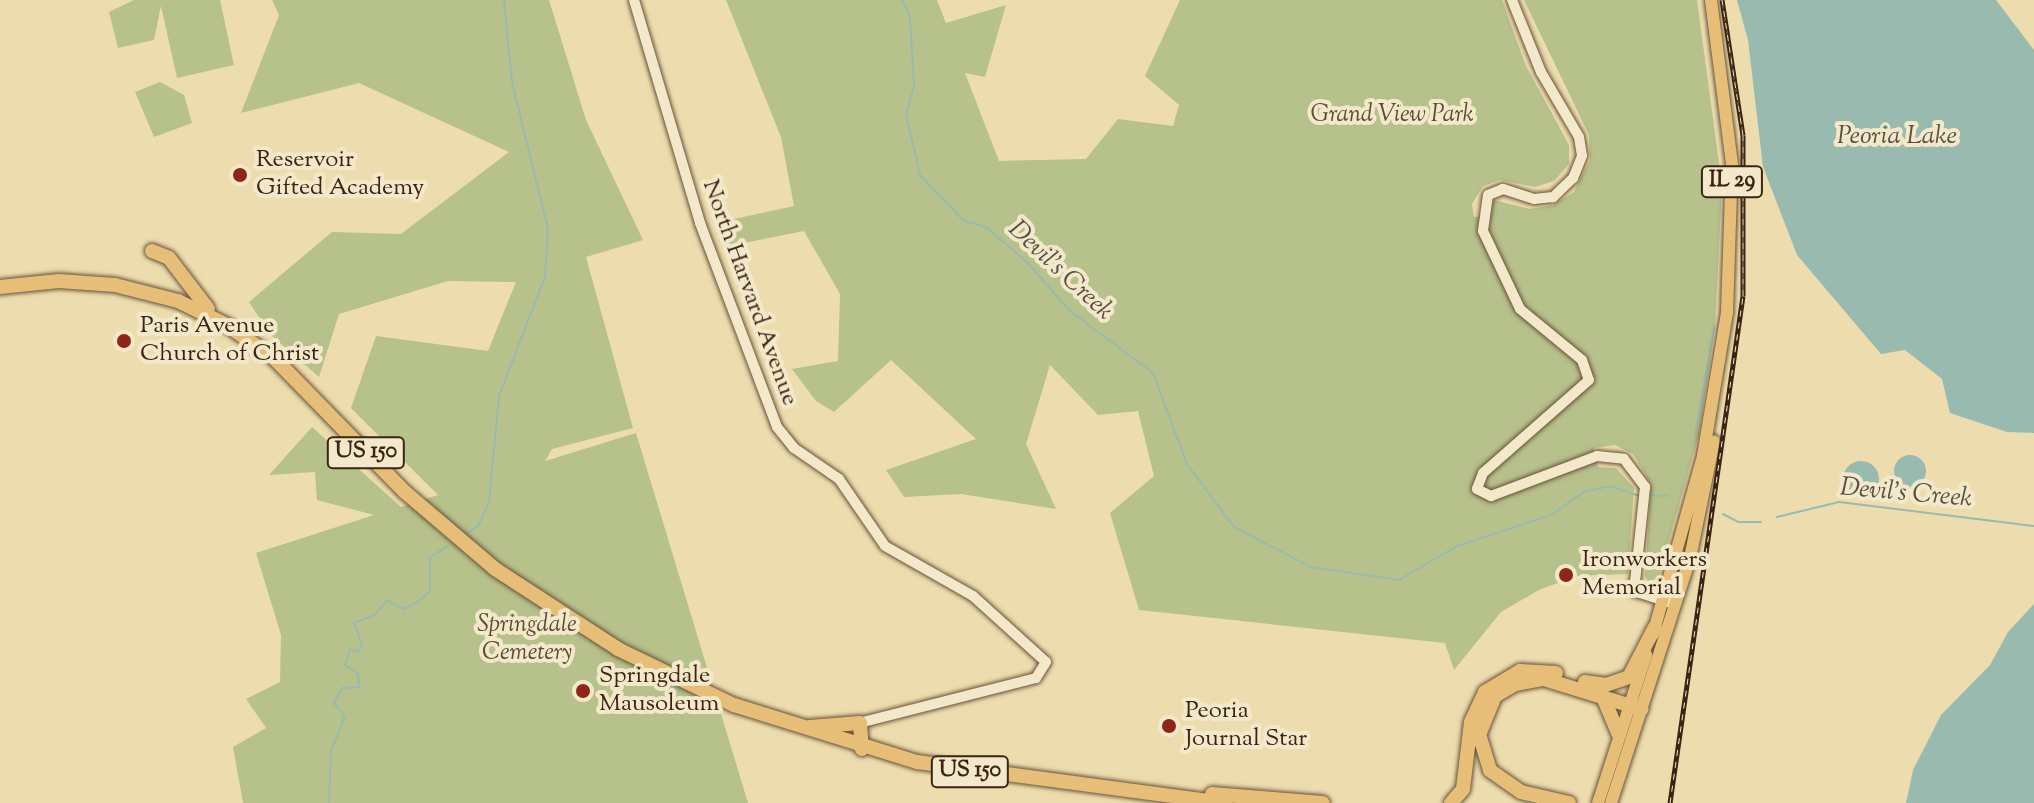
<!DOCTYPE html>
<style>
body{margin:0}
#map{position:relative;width:2034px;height:803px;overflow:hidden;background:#edddae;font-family:"Sorts Mill Goudy",serif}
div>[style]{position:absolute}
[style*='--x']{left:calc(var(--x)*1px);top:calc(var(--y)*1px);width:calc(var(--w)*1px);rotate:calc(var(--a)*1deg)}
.green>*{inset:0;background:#b7c18b}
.water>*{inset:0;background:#99bbaf}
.round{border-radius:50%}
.stream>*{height:2px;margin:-1px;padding:0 1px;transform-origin:1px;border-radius:1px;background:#99bbaf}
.roads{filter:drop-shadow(0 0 2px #68523a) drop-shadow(0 0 2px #68523a)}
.minor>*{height:10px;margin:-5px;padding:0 5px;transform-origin:5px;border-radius:5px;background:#f3e9ca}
.major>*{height:12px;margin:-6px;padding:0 6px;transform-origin:6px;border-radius:6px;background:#e6be77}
.highway>*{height:14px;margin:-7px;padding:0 7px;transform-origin:7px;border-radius:7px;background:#e6be77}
.rail>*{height:5px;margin-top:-2.5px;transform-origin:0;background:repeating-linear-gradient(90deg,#f3e9ca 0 6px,#3b2414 0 12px);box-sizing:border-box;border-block:2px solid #3b2414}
.dots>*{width:22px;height:22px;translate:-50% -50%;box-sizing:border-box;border:4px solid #f3e9ca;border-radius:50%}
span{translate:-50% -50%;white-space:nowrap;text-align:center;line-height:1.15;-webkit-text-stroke:8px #f3e9ca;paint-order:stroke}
.shield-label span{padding:2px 6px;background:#f3e9ca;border:2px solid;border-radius:6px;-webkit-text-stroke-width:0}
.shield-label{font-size:22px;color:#3b2414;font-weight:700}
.park-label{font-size:24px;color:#5a4b32;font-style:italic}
.poi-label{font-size:24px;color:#3b2414}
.left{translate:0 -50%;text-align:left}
.street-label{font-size:24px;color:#3b2414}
.water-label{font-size:26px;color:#575142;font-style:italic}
</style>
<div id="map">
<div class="green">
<i style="clip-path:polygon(134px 0,220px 0,234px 65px,177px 78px,161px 6px,154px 40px,118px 48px,109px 12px)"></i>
<i style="clip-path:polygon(272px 0,549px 0,586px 120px,643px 240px,586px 257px,633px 428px,552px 449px,545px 461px,636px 433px,748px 803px,243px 803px,233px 747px,266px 728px,246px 699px,280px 682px,281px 635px,256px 553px,374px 515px,317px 500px,315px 472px,269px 475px,312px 427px,401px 507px,438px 495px,351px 408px,376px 336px,488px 351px,516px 282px,448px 281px,339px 314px,319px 377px,271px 335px,249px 302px,332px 232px,401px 234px,509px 152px,359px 83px,241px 113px,279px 15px)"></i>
<i style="clip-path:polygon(726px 0,937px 0,946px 23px,1006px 5px,985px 77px,965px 73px,999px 161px,1086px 159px,1118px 119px,1173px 126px,1179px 105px,1145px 76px,1180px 0,1502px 0,1526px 66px,1569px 145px,1569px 164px,1554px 181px,1535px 187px,1500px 180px,1483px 186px,1472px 204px,1474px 217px,1487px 216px,1494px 200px,1530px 209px,1553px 205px,1574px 192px,1590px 160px,1589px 135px,1524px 0,1697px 0,1722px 185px,1715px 328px,1699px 434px,1658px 579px,1650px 585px,1645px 576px,1651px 484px,1633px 454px,1615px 445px,1594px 448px,1598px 467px,1616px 468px,1634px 488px,1628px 574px,1576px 576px,1539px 590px,1501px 612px,1454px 670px,1445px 643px,1139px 610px,1110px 513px,1154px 476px,1138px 411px,1098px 415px,1050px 365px,1026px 444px,1056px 509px,961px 494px,904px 497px,886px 470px,976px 439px,891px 360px,834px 412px,816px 401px,792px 369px,838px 361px,840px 294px,804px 231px,728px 246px,720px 222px,794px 206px,781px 137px)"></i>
<i style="clip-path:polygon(160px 82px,184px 95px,192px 123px,154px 137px,135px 92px)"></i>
</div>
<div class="water">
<i style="clip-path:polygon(1737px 0,1996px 0,2034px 50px,2034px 433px,2007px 432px,1950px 413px,1942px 379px,1905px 350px,1881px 354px,1797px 255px,1763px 167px,1748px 40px)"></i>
<i class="round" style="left:1894px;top:455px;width:32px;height:32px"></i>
<i class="round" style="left:1843px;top:461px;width:36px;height:36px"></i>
<i style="clip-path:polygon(2034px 604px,2034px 803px,1906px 803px,1913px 770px,1941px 715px,1990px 665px,2008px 632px)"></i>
</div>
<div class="stream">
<i style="--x:902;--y:0;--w:19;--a:65"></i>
<i style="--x:910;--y:17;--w:68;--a:86.6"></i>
<i style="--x:914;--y:85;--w:30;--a:105"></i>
<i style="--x:906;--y:114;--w:63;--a:77.1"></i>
<i style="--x:920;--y:175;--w:64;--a:46.3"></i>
<i style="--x:964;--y:221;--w:23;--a:15"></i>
<i style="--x:986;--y:227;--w:52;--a:40.4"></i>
<i style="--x:1026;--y:261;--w:67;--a:48.7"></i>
<i style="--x:1070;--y:311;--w:104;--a:36.8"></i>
<i style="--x:1153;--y:373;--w:97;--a:69.5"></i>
<i style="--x:1187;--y:464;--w:79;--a:53.3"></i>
<i style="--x:1234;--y:527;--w:87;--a:27.5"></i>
<i style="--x:1311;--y:567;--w:89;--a:8.4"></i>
<i style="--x:1399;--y:580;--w:67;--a:-30.4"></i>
<i style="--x:1457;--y:546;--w:99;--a:-18.3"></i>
<i style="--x:1551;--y:515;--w:40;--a:-34.9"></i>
<i style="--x:1584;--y:492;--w:26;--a:-13"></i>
<i style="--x:1609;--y:486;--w:32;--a:18"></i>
<i style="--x:1703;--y:189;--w:7;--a:16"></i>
<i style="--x:1695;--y:436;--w:110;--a:-80"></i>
<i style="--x:1649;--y:495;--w:19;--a:3"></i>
<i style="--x:1723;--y:514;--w:17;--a:28"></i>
<i style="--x:1738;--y:522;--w:23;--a:0"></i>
<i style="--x:1777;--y:517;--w:64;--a:-13.6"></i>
<i style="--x:1839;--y:502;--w:196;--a:7"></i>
<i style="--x:467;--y:533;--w:13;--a:-32"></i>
<i style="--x:478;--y:526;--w:26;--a:-65"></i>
<i style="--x:489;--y:502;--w:106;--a:-84.6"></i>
<i style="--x:499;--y:396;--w:128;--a:-68.9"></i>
<i style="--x:545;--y:277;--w:48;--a:-86.4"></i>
<i style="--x:548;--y:229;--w:151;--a:-103.8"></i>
<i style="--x:512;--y:82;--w:82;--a:-95.6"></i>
<i style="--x:329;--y:803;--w:52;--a:-87.8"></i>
<i style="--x:331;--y:751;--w:37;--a:-68"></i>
<i style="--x:345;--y:717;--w:18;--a:-128"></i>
<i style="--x:334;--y:703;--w:17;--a:-62"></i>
<i style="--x:342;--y:688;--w:17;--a:-3"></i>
<i style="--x:359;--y:687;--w:13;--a:-94"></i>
<i style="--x:358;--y:674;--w:16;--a:-145"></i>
<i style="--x:345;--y:665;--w:16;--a:-72"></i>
<i style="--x:350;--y:650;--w:9;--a:6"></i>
<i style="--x:359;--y:651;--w:8;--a:-67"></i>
<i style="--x:362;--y:644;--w:22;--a:-111"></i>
<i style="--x:354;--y:623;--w:22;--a:-21"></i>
<i style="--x:375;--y:615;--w:19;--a:-51"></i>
<i style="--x:387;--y:600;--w:18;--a:29"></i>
<i style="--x:403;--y:609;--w:17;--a:-25"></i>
<i style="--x:418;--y:602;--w:16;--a:-43"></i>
<i style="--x:430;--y:591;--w:34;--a:-90"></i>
<i style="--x:430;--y:557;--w:21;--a:-31"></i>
</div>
<div class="roads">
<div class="minor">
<i style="--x:634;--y:0;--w:233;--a:73.5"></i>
<i style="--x:700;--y:223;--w:218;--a:69.3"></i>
<i style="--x:777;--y:427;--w:27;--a:51"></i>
<i style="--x:794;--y:448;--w:55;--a:34.6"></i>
<i style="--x:839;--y:479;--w:81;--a:55.5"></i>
<i style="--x:885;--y:546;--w:101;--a:29.6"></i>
<i style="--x:973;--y:596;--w:98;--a:42.1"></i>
<i style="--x:1046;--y:662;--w:19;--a:122"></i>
<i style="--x:1036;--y:678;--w:182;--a:165.7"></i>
<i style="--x:1512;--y:0;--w:78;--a:68.1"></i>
<i style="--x:1541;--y:72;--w:75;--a:59.7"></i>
<i style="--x:1579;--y:137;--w:19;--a:81"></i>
<i style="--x:1582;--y:156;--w:24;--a:112"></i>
<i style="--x:1573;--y:178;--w:28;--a:136"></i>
<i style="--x:1553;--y:197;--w:19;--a:174"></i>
<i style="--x:1534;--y:199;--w:33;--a:-162"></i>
<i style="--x:1503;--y:189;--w:16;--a:158"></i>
<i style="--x:1488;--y:195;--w:36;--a:98"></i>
<i style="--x:1483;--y:231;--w:86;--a:64.6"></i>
<i style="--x:1520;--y:309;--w:80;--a:39.4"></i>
<i style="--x:1582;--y:360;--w:21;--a:71"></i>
<i style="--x:1589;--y:380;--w:141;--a:138.7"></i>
<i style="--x:1483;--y:473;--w:17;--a:111"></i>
<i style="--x:1477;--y:489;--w:16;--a:27"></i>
<i style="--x:1491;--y:496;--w:113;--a:-20.7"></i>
<i style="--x:1597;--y:456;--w:27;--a:6"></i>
<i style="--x:1624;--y:459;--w:35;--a:53"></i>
<i style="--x:1645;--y:487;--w:105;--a:96"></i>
<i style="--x:1634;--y:591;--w:38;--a:18"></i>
</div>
<div class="major">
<i style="--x:1653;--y:634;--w:185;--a:-74.3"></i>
<i style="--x:1703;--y:456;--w:146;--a:-80.5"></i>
<i style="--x:1727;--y:312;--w:148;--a:-88.1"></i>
<i style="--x:1732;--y:164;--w:165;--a:-97.3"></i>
<i style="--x:1598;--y:803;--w:156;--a:-72"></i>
<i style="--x:1611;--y:803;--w:257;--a:-72.1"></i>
<i style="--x:1690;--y:558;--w:119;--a:-78.4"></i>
</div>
<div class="highway">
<i style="--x:152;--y:251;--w:18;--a:22"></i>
<i style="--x:169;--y:258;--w:64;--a:52.6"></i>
<i style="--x:0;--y:287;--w:59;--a:-5.8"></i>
<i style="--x:59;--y:281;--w:56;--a:4.1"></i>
<i style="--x:115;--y:285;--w:65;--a:14.3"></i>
<i style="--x:178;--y:301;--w:55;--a:26.1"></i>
<i style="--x:227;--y:325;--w:59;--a:35.3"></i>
<i style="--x:275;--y:359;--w:186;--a:45.7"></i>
<i style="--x:405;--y:492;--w:118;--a:40.5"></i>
<i style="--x:495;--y:569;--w:147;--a:33"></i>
<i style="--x:618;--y:649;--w:129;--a:25.8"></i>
<i style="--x:734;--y:705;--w:192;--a:17.3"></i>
<i style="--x:917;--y:762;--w:311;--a:7.6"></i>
<i style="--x:1585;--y:682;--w:21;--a:8"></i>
<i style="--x:1606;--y:685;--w:24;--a:-19"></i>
<i style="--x:1629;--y:677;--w:56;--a:-62.5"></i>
<i style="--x:1603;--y:697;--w:41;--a:67.2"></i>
<i style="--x:810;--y:727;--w:50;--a:-4.6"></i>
<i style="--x:860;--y:723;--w:26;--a:86"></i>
<i style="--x:1212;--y:794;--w:111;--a:4.6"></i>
<i style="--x:1451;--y:803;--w:18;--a:-49"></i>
<i style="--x:1463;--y:789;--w:67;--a:-83.2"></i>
<i style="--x:1471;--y:722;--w:33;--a:-65"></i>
<i style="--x:1485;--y:692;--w:41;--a:-31"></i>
<i style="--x:1520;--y:671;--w:36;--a:3"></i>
<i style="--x:1569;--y:803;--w:49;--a:-167.1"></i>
<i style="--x:1521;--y:792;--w:38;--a:-145"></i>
<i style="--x:1490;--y:770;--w:37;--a:-107"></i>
<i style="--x:1479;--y:735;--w:42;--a:-67.7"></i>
<i style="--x:1495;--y:696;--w:23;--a:-31"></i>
<i style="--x:1515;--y:684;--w:29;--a:-10"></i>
<i style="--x:1544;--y:679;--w:102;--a:17.2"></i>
</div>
</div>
<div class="rail">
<i style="--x:1670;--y:803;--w:512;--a:-81.81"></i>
<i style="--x:1743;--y:296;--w:161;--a:-90"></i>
<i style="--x:1743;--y:135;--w:137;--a:-98.8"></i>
</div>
<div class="dots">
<i style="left:240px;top:175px;background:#8f2418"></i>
<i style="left:124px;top:341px;background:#8f2418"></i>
<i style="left:1566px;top:575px;background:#8f2418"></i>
<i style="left:583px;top:691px;background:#8f2418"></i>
<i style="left:1169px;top:726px;background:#8f2418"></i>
</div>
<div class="shield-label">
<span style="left:1732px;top:182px">IL 29</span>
<span style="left:366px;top:453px">US 150</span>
<span style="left:970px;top:772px">US 150</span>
</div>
<div class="park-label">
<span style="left:1392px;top:116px">Grand View Park</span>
<span style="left:527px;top:640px">Springdale<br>Cemetery</span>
</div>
<div class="poi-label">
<span class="left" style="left:256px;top:175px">Reservoir<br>Gifted Academy</span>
<span class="left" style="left:140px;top:341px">Paris Avenue<br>Church of Christ</span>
<span class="left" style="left:1582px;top:575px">Ironworkers<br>Memorial</span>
<span class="left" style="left:599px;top:691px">Springdale<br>Mausoleum</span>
<span class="left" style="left:1185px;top:726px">Peoria<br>Journal Star</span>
</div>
<div class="street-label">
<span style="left:749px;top:293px;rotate:70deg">North Harvard Avenue</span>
</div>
<div class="water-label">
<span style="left:1897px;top:137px">Peoria Lake</span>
<span style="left:1060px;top:271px;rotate:43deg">Devil's Creek</span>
<span style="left:1906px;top:494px;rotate:5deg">Devil's Creek</span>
</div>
</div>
